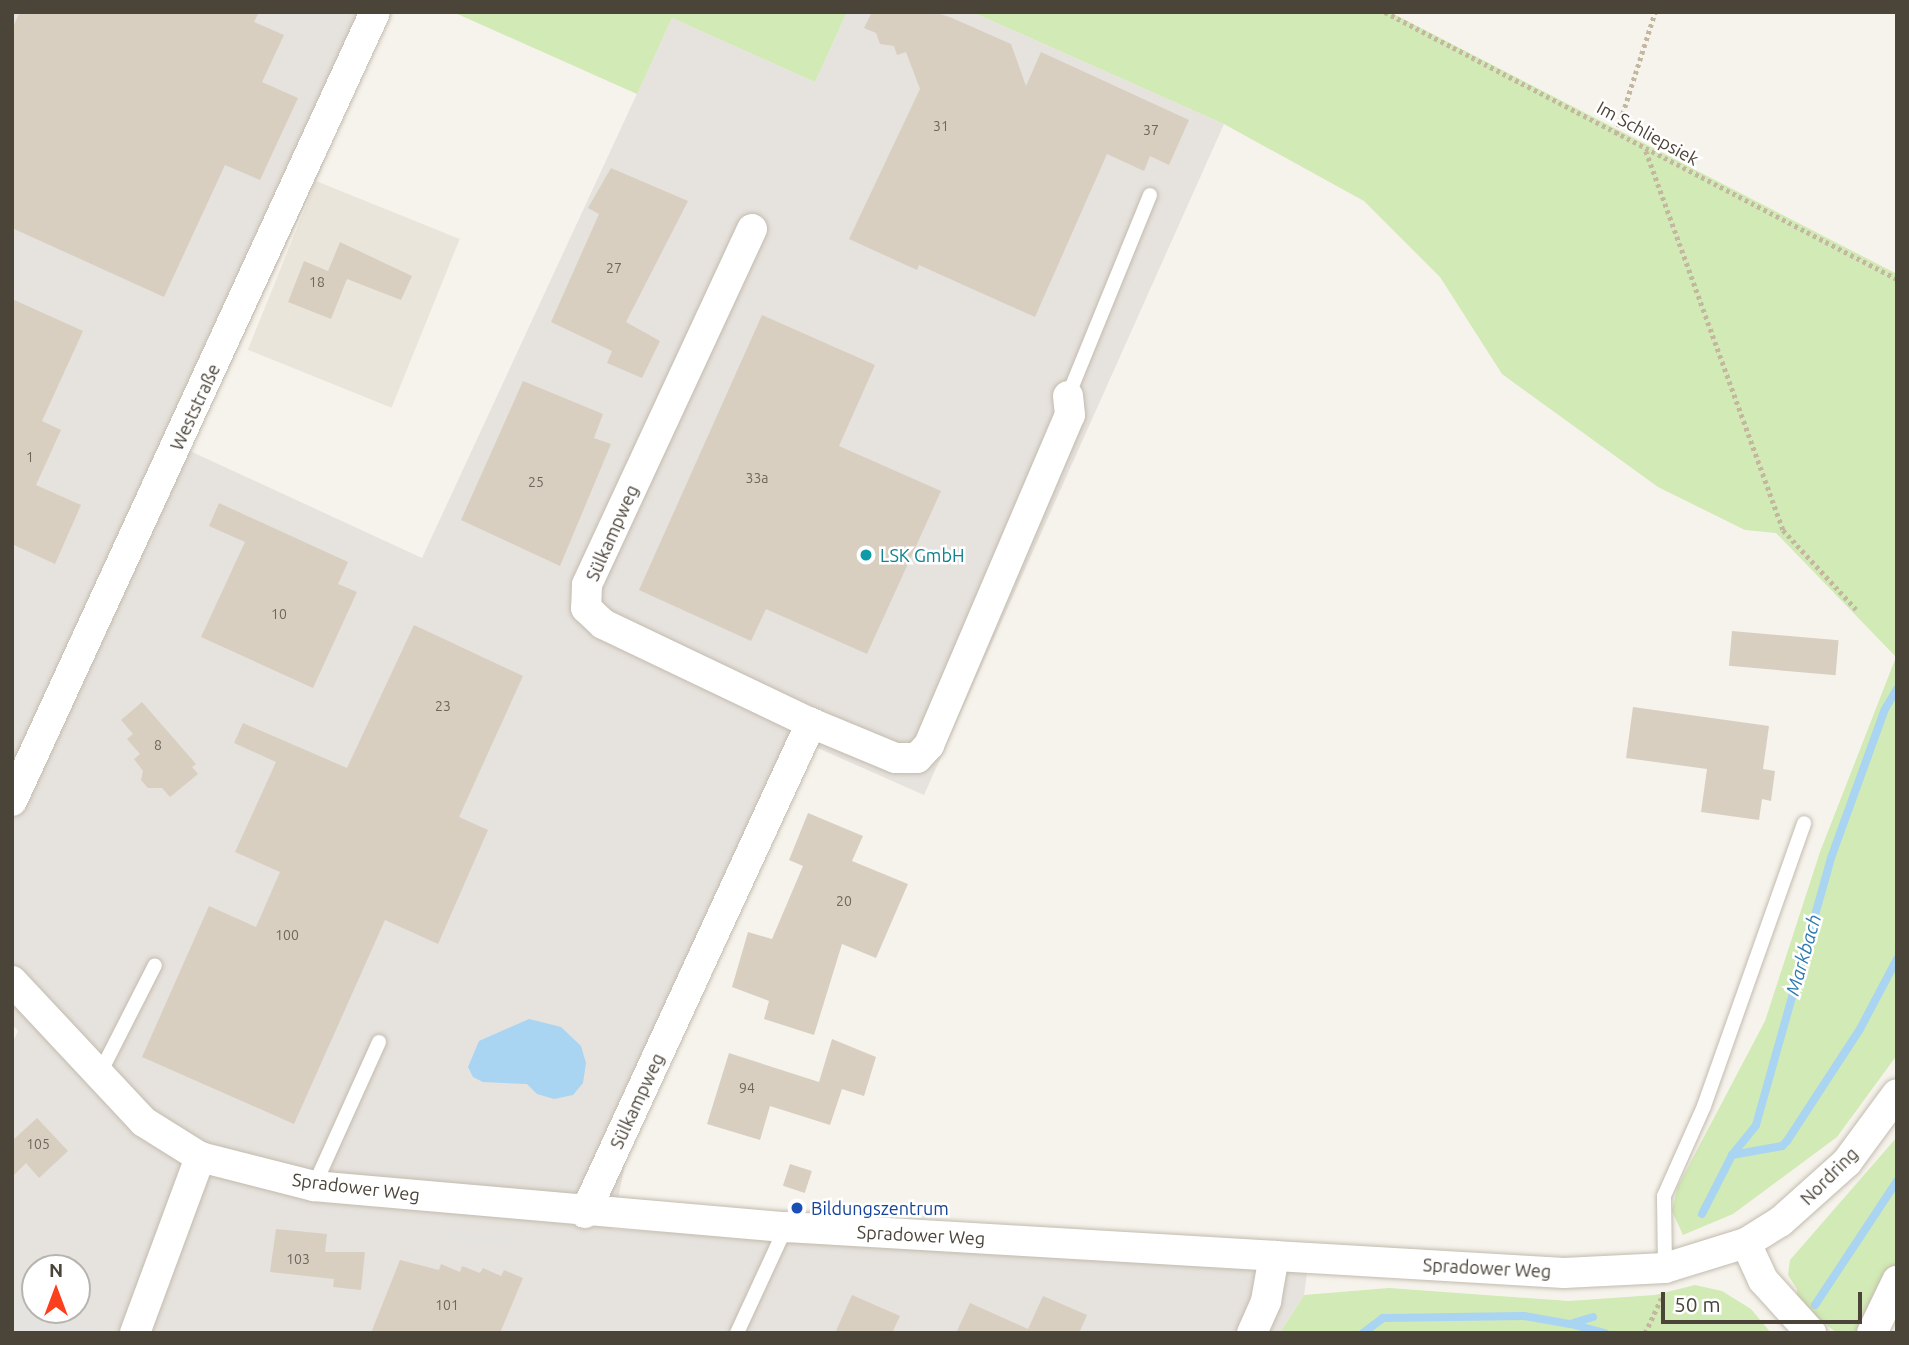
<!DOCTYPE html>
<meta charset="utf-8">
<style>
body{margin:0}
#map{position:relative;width:1909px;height:1345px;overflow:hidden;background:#f6f3ec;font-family:Ubuntu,sans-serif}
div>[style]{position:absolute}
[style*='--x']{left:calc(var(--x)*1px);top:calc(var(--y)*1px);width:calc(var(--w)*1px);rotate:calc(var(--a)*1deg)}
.residential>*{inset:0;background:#eae5da;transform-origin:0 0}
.industrial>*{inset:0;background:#e6e2dd}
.green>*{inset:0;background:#d2eab5}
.parking>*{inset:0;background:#e5e3e0;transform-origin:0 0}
.water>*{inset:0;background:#a9d4f2}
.stream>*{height:8px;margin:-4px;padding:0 4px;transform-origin:4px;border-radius:4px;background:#a9d4f2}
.building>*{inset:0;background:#d8cfc1;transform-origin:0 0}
.path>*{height:4.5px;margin-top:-2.25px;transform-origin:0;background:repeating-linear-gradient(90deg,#c4b79f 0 3.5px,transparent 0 7px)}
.roads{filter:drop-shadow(0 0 2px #c2bbae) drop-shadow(0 0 2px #c2bbae)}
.service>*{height:14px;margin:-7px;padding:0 7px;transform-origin:7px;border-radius:7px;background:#fff}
.minor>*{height:30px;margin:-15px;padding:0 15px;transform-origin:15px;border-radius:15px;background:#fff}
.dots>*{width:19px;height:19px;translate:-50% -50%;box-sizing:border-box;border:4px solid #fff;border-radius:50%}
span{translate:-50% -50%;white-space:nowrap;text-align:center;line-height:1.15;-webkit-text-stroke:5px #fff;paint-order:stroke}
.number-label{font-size:14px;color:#6e675b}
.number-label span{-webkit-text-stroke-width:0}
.street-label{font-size:18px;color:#4b4439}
.culture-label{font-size:18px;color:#0d838f}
.left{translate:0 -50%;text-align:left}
.transit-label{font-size:18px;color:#164399}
.water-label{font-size:19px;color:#2e7ab2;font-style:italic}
.frame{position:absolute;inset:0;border:14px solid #4b4439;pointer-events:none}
.north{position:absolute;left:21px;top:1254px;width:70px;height:70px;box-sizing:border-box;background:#fff;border:2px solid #b7b4b0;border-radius:50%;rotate:0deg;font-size:19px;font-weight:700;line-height:28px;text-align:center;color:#4b4439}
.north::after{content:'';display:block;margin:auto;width:24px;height:32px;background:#fc3f1d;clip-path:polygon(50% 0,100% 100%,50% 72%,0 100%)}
.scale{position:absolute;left:1661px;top:1292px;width:201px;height:32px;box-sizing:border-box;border:4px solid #4b4439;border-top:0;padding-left:9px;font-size:21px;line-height:24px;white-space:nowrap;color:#4b4439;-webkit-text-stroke:5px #fff;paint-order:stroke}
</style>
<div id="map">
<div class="residential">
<i style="left:316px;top:181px;width:155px;height:182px;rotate:22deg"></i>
</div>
<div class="industrial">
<i style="clip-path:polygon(evenodd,12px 12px,385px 12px,316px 181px,190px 451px,422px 558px,672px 18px,815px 82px,847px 12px,972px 12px,1224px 124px,924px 795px,813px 746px,627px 1155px,612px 1229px,1307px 1273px,1304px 1295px,1280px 1333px,12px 1333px,12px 1044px,18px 1031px,12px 1024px,12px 12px,35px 1268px,77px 1268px,77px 1310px,35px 1310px,35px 1268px)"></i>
</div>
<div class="green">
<i style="clip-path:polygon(453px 12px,847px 12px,815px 82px,672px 18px,637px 94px)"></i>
<i style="clip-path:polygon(972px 12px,1390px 12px,1897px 274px,1897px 1055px,1837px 1137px,1733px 1214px,1683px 1235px,1672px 1211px,1677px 1188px,1765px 1021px,1820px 852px,1896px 657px,1776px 533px,1745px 530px,1658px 487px,1502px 374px,1440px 277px,1364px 201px,1224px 124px)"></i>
<i style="clip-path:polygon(1897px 1137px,1897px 1266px,1866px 1333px,1837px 1333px,1797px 1302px,1797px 1289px,1788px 1275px,1790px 1260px)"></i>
<i style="clip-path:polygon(1695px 1285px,1722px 1291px,1751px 1309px,1771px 1333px,1280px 1333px,1304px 1295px,1389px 1288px,1569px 1301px,1655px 1295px)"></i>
</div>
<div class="parking">
<i style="left:450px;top:1231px;width:61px;height:10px;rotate:5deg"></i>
<i style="clip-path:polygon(12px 1294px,35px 1304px,35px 1310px,51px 1310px,108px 1333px,15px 1333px)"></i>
</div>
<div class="water">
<i style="clip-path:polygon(529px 1019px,561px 1027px,581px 1046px,586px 1063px,583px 1083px,573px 1095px,554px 1099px,537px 1094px,527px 1084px,483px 1082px,473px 1077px,468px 1067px,479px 1041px)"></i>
</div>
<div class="stream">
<i style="--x:1732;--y:1155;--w:51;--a:-10.2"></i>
<i style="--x:1782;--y:1146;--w:7;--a:-45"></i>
<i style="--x:1787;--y:1141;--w:134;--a:-56.9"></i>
<i style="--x:1860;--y:1029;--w:79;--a:-62.1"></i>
<i style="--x:1702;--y:1214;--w:66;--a:-63"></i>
<i style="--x:1732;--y:1155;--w:38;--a:-51"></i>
<i style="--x:1756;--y:1125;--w:277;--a:-74.3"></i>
<i style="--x:1831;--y:858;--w:158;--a:-70.1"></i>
<i style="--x:1885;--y:709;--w:23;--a:-59"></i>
<i style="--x:1815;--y:1305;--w:149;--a:-56.5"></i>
<i style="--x:1571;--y:1324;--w:35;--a:15"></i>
<i style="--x:1363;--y:1333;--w:25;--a:-37"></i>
<i style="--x:1383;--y:1318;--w:141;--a:-0.8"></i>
<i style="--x:1524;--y:1316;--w:47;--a:9.9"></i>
<i style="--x:1570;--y:1324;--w:24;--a:-17"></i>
</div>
<div class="building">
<i style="clip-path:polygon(20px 12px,259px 12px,254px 22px,284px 35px,262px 82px,298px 98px,260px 180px,225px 165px,164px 297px,12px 228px,12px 29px)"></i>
<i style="clip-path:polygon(872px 12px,935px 12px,952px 18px,1011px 44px,1026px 86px,1041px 52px,1189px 120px,1169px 165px,1150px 156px,1144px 171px,1107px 154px,1035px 317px,919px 265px,917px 270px,849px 239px,920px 89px,906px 52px,897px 55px,894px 46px,880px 44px,876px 33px,864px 28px)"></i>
<i style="clip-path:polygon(611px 168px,688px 201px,626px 322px,660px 341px,642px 378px,607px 363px,612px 351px,551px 322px,599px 214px,588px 208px)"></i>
<i style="clip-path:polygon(340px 242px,412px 276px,401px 300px,347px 279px,331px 319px,288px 302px,304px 261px,328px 271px)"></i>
<i style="clip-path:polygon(12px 299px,83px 331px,42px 421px,61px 430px,36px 485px,81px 505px,55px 564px,12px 544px)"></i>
<i style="clip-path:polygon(762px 315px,875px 365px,839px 446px,941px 491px,867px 654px,766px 609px,751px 641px,639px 590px)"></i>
<i style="clip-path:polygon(523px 381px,603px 414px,594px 438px,611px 444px,560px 566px,461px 520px)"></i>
<i style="clip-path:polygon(219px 503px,348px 562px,338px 584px,357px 592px,313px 688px,201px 637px,245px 542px,209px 526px)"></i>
<i style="clip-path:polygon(414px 625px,523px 676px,459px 817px,488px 830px,438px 944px,385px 920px,294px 1124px,142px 1057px,209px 906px,256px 927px,280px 872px,235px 852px,276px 762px,234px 743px,243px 723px,347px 768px)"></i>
<i style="left:1732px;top:631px;width:107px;height:35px;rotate:5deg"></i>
<i style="clip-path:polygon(142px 702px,196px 764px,192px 767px,198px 774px,170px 797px,162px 788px,148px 788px,141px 780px,143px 771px,134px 759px,140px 754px,127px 739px,133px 734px,121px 720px)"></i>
<i style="clip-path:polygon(1633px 707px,1769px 726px,1763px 769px,1775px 771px,1771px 801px,1762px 799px,1759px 820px,1701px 812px,1707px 769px,1626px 758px)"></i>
<i style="clip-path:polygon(808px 813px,863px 836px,852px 861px,908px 884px,876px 958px,842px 944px,814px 1035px,764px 1019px,769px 1001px,732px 987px,748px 932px,772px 939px,803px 866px,789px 860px)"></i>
<i style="clip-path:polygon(832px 1039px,876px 1057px,864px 1096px,842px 1089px,830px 1125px,770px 1106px,760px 1140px,707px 1124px,729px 1053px,819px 1082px)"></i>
<i style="clip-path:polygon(37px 1118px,68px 1151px,39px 1178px,26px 1163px,12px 1177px,12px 1141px)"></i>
<i style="left:790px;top:1164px;width:23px;height:23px;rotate:18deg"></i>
<i style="clip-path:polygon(276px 1229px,327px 1234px,325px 1252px,365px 1252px,361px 1290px,333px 1287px,334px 1279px,270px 1272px)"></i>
<i style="clip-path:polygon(400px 1260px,439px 1270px,441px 1264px,460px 1272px,462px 1266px,480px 1273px,483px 1268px,501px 1276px,504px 1270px,523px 1278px,500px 1333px,371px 1333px)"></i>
<i style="clip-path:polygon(852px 1295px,900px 1316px,892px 1333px,835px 1333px)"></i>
<i style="clip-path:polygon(1043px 1296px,1087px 1315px,1079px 1333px,956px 1333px,970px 1303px,1028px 1329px)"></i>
</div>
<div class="path">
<i style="--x:1385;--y:12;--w:577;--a:27.54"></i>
<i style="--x:1616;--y:134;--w:128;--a:-72.3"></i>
<i style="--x:1646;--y:151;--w:403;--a:70.1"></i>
<i style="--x:1783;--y:530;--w:108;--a:47.3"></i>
<i style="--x:1645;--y:1333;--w:40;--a:-65"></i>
</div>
<div class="roads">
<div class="service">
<i style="--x:1068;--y:396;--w:217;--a:-67.8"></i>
<i style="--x:99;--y:1075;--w:123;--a:-63"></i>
<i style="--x:314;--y:1186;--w:158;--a:-65.7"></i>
<i style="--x:1665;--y:1268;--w:72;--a:-90.8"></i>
<i style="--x:1664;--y:1196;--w:98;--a:-66"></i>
<i style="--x:1704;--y:1106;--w:300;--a:-70.5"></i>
<i style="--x:737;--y:1333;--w:117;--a:-65.2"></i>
</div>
<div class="minor">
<i style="--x:752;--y:229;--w:392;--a:114.9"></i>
<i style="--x:587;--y:585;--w:23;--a:92"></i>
<i style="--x:586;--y:608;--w:23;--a:43"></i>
<i style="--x:603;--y:624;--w:230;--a:25.5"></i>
<i style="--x:811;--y:723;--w:91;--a:22.6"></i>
<i style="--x:895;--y:758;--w:22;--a:0"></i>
<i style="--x:917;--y:758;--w:18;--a:-47"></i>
<i style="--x:929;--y:745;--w:359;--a:-66.9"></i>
<i style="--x:1070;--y:415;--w:19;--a:-96"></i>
<i style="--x:12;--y:801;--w:868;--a:-65.29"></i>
<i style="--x:12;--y:981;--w:193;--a:46.9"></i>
<i style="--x:144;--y:1122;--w:66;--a:32"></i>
<i style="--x:200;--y:1157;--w:118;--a:14.3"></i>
<i style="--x:314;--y:1186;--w:474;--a:5"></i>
<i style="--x:786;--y:1227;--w:779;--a:3.38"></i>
<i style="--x:1564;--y:1273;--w:101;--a:-2.8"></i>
<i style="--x:1665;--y:1268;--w:85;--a:-17.2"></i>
<i style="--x:1746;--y:1243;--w:40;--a:-32"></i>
<i style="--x:1780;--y:1222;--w:90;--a:-41.8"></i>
<i style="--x:1847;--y:1162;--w:84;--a:-53.7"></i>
<i style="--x:585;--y:1213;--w:540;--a:-65.24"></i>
<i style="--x:1746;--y:1243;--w:41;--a:65.3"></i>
<i style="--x:1763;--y:1280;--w:72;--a:47.8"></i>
<i style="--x:135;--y:1333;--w:188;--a:-69.7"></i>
<i style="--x:1252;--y:1333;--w:35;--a:-66"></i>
<i style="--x:1266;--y:1301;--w:46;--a:-79.9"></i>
<i style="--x:1872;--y:1333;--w:58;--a:-64.3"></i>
</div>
</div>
<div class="dots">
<i style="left:866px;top:555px;background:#0f9aa8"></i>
<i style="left:797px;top:1208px;background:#1a4fb4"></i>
</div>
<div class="number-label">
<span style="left:941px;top:126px">31</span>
<span style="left:1151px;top:130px">37</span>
<span style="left:614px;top:268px">27</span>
<span style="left:317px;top:282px">18</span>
<span style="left:30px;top:457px">1</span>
<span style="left:757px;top:478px">33a</span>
<span style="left:536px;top:482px">25</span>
<span style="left:279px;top:614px">10</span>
<span style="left:443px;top:706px">23</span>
<span style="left:158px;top:745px">8</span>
<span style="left:844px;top:901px">20</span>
<span style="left:287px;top:935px">100</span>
<span style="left:747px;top:1088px">94</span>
<span style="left:38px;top:1144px">105</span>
<span style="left:298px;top:1259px">103</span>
<span style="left:447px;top:1305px">101</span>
</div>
<div class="street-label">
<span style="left:1648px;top:133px;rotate:29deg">Im Schliepsiek</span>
<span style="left:195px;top:407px;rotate:-65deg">Weststraße</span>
<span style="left:612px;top:533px;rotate:-66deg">Sülkampweg</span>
<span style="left:637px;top:1101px;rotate:-65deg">Sülkampweg</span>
<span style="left:1829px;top:1176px;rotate:-45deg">Nordring</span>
<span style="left:356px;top:1187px;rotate:7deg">Spradower Weg</span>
<span style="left:921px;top:1235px;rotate:3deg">Spradower Weg</span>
<span style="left:1487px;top:1268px;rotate:3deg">Spradower Weg</span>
</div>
<div class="culture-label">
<span class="left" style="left:880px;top:555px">LSK GmbH</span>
</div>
<div class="transit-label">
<span class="left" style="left:811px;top:1208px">Bildungszentrum</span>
</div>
<div class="water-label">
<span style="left:1804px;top:955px;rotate:-74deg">Markbach</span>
</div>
<div class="frame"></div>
<div class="north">N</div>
<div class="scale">50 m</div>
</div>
